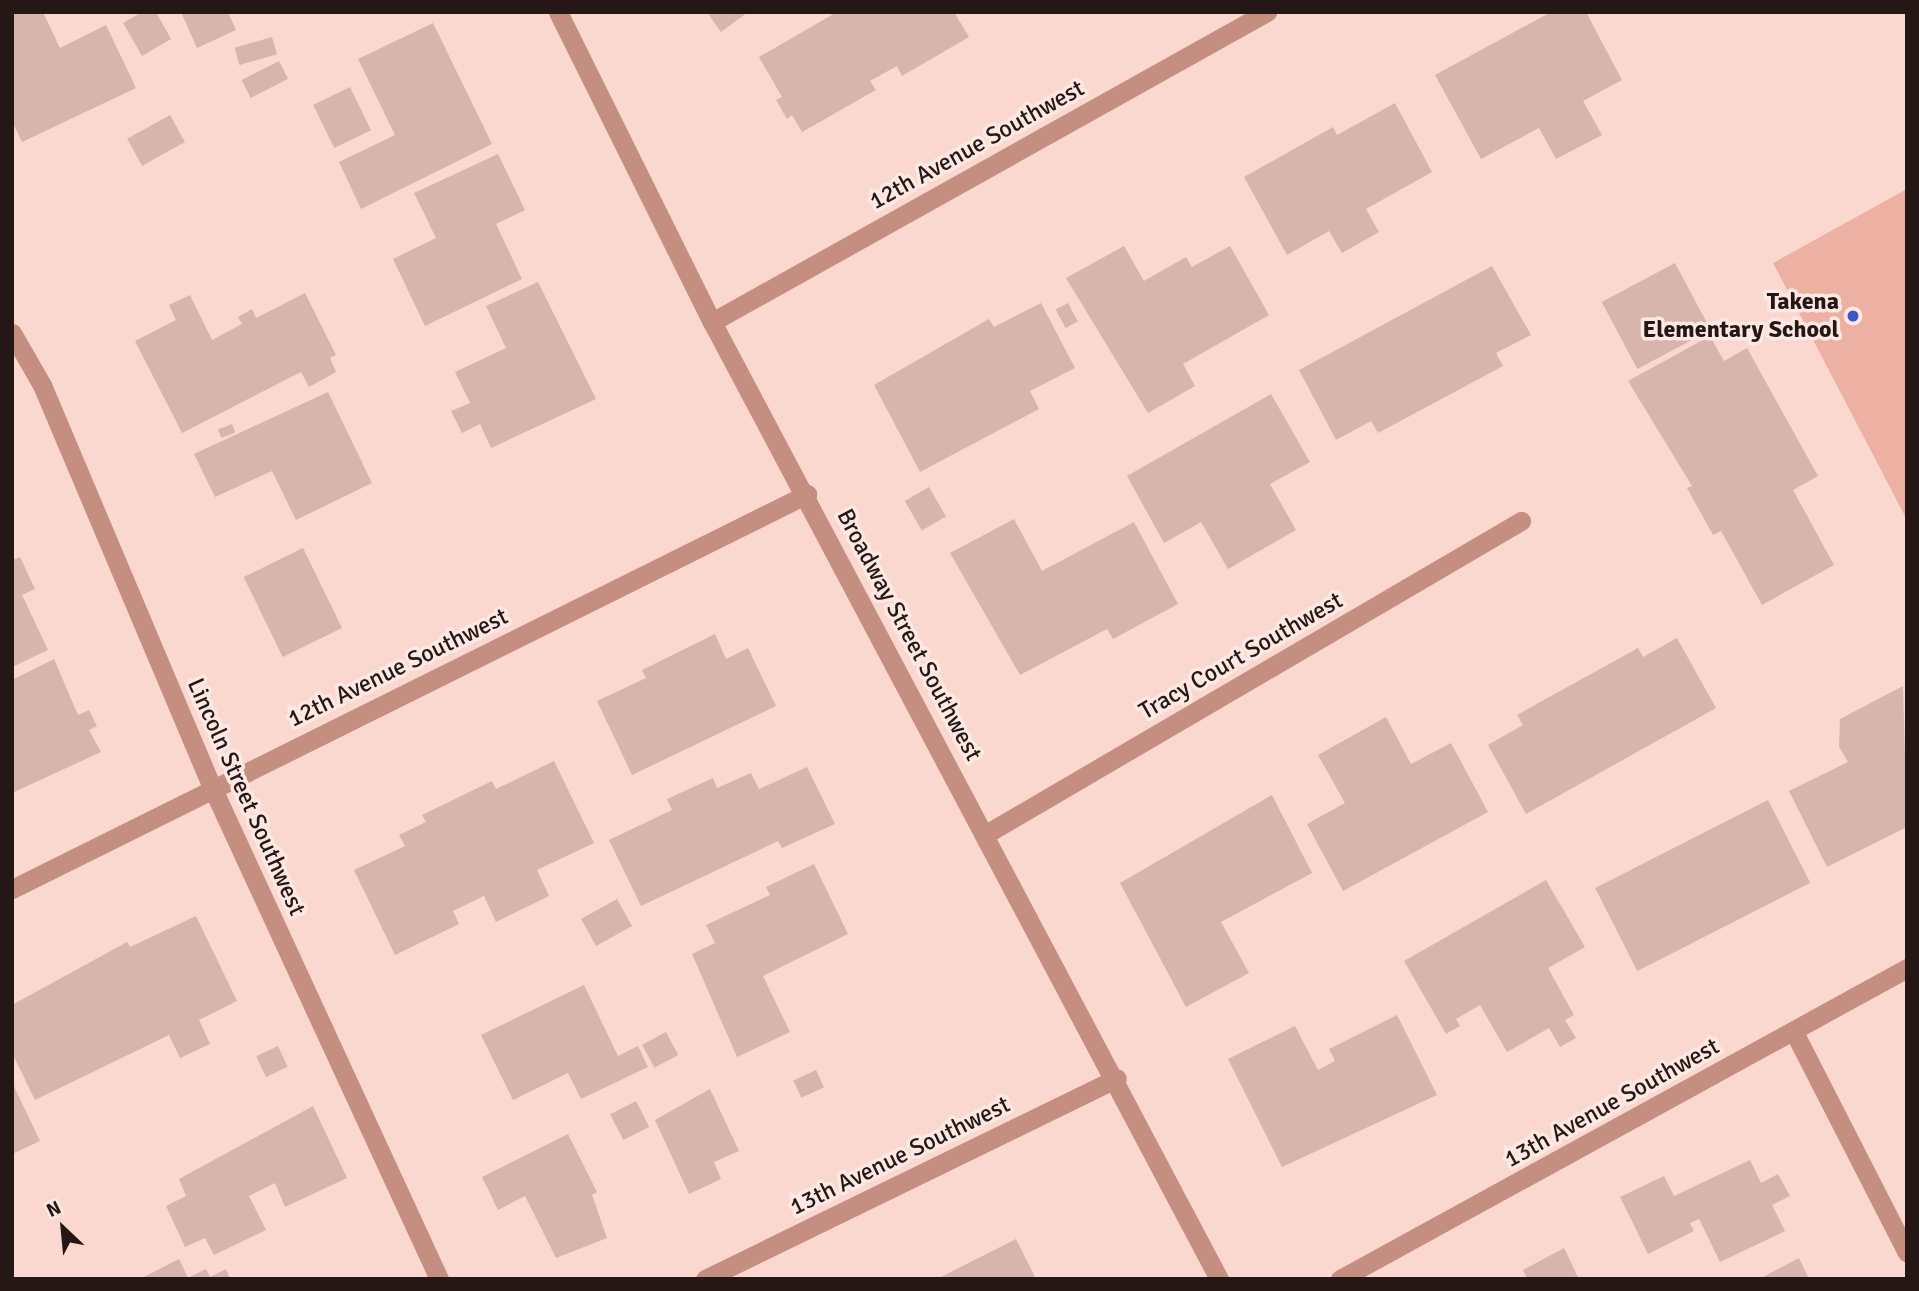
<!DOCTYPE html>
<style>
body{margin:0}
#map{position:relative;width:1919px;height:1291px;overflow:hidden;background:#fad7cf;font-family:Signika,sans-serif}
div>[style]{position:absolute}
[style*='--x']{left:calc(var(--x)*1px);top:calc(var(--y)*1px);width:calc(var(--w)*1px);rotate:calc(var(--a)*1deg)}
.green>*{inset:0;background:#ecb1a3}
.building>*{inset:0;background:#d7b5ad;transform-origin:0 0}
.minor>*{height:19px;margin:-9.5px;padding:0 9.5px;transform-origin:9.5px;border-radius:9.5px;background:#c48e81}
.tertiary>*{height:19px;margin:-9.5px;padding:0 9.5px;transform-origin:9.5px;border-radius:9.5px;background:#c48e81}
.dots>*{width:19px;height:19px;translate:-50% -50%;box-sizing:border-box;border:4px solid #fee8e3;border-radius:50%}
span{translate:-50% -50%;white-space:nowrap;text-align:center;line-height:1.15;-webkit-text-stroke:7px #fee8e3;paint-order:stroke}
.street-label{font-size:24px;color:#241715}
.poi-label{font-size:24px;color:#241715;font-weight:700}
.right{translate:-100% -50%;text-align:right}
.frame{position:absolute;inset:0;border:14px solid #241715;pointer-events:none}
.north{position:absolute;left:28px;top:1193px;width:70px;height:70px;-webkit-text-stroke:5px #fee8e3;paint-order:stroke;rotate:334deg;font-size:19px;font-weight:700;line-height:28px;text-align:center;color:#241715}
.north::after{content:'';display:block;margin:auto;width:24px;height:32px;background:#241715;clip-path:polygon(50% 0,100% 100%,50% 72%,0 100%)}
</style>
<div id="map">
<div class="green">
<i style="clip-path:polygon(1907px 189px,1907px 520px,1773px 263px)"></i>
</div>
<div class="building">
<i style="clip-path:polygon(12px 12px,43px 12px,60px 48px,106px 25px,136px 88px,22px 142px,12px 121px)"></i>
<i style="clip-path:polygon(142px 12px,156px 12px,171px 39px,142px 56px,123px 23px)"></i>
<i style="clip-path:polygon(181px 12px,228px 12px,236px 30px,197px 48px)"></i>
<i style="clip-path:polygon(707px 12px,748px 12px,721px 32px)"></i>
<i style="clip-path:polygon(837px 12px,954px 12px,969px 37px,902px 76px,897px 66px,870px 81px,876px 90px,802px 132px,792px 115px,787px 119px,776px 100px,782px 97px,759px 57px)"></i>
<i style="clip-path:polygon(1551px 12px,1586px 12px,1622px 80px,1583px 101px,1602px 135px,1556px 159px,1539px 128px,1481px 159px,1435px 75px)"></i>
<i style="clip-path:polygon(433px 23px,492px 144px,361px 209px,339px 162px,395px 135px,358px 59px)"></i>
<i style="left:272px;top:37px;width:18px;height:39px;rotate:74deg"></i>
<i style="left:279px;top:61px;width:20px;height:42px;rotate:63deg"></i>
<i style="left:350px;top:87px;width:48px;height:41px;rotate:64deg"></i>
<i style="clip-path:polygon(1395px 103px,1432px 172px,1366px 209px,1379px 232px,1342px 253px,1329px 231px,1287px 255px,1244px 177px,1333px 127px,1337px 135px)"></i>
<i style="left:170px;top:115px;width:31px;height:49px;rotate:61deg"></i>
<i style="clip-path:polygon(498px 154px,525px 210px,496px 224px,522px 279px,425px 326px,393px 259px,436px 238px,414px 193px)"></i>
<i style="clip-path:polygon(1124px 246px,1144px 281px,1186px 257px,1192px 267px,1230px 246px,1269px 315px,1183px 364px,1195px 386px,1148px 413px,1066px 278px)"></i>
<i style="left:1675px;top:263px;width:76px;height:83px;rotate:62deg"></i>
<i style="clip-path:polygon(1492px 266px,1531px 335px,1496px 353px,1503px 366px,1378px 433px,1371px 421px,1336px 440px,1299px 370px)"></i>
<i style="clip-path:polygon(538px 282px,596px 399px,491px 448px,480px 424px,462px 433px,451px 411px,470px 403px,455px 372px,506px 348px,486px 306px)"></i>
<i style="clip-path:polygon(305px 293px,336px 355px,330px 358px,336px 372px,309px 387px,301px 372px,182px 433px,135px 341px,176px 320px,169px 305px,190px 295px,212px 340px,242px 324px,238px 317px,252px 309px,256px 318px)"></i>
<i style="clip-path:polygon(1041px 303px,1075px 368px,1030px 391px,1039px 409px,920px 472px,874px 385px,989px 319px,994px 327px)"></i>
<i style="left:1068px;top:303px;width:21px;height:14px;rotate:62deg"></i>
<i style="clip-path:polygon(1710px 336px,1724px 361px,1747px 348px,1818px 476px,1793px 490px,1834px 565px,1762px 605px,1721px 531px,1713px 535px,1687px 488px,1692px 486px,1628px 381px)"></i>
<i style="clip-path:polygon(328px 392px,372px 483px,296px 520px,272px 471px,215px 497px,194px 454px)"></i>
<i style="clip-path:polygon(1271px 394px,1310px 462px,1270px 484px,1296px 530px,1228px 569px,1201px 522px,1164px 543px,1127px 476px)"></i>
<i style="left:232px;top:424px;width:9px;height:15px;rotate:69deg"></i>
<i style="left:929px;top:487px;width:34px;height:28px;rotate:60deg"></i>
<i style="clip-path:polygon(1014px 519px,1042px 571px,1134px 522px,1178px 604px,1113px 639px,1107px 629px,1020px 675px,950px 553px)"></i>
<i style="left:303px;top:548px;width:89px;height:66px;rotate:64deg"></i>
<i style="clip-path:polygon(20px 557px,35px 589px,22px 595px,48px 650px,12px 667px,12px 560px)"></i>
<i style="clip-path:polygon(715px 634px,726px 659px,748px 648px,776px 706px,632px 775px,597px 701px,646px 678px,642px 670px)"></i>
<i style="clip-path:polygon(1677px 638px,1716px 708px,1526px 814px,1488px 745px,1523px 725px,1517px 715px,1638px 648px,1643px 657px)"></i>
<i style="clip-path:polygon(54px 659px,78px 715px,89px 710px,97px 726px,89px 730px,101px 752px,12px 793px,12px 680px)"></i>
<i style="clip-path:polygon(1903px 686px,1907px 827px,1827px 867px,1789px 791px,1848px 762px,1839px 747px,1840px 719px)"></i>
<i style="clip-path:polygon(1386px 717px,1411px 764px,1451px 743px,1488px 812px,1343px 891px,1307px 824px,1345px 803px,1318px 755px)"></i>
<i style="clip-path:polygon(554px 761px,594px 843px,537px 870px,549px 896px,496px 922px,484px 896px,453px 911px,459px 924px,395px 955px,354px 870px,405px 846px,399px 835px,426px 822px,422px 815px,492px 781px,496px 789px)"></i>
<i style="clip-path:polygon(807px 767px,835px 824px,782px 848px,778px 841px,641px 906px,609px 840px,672px 810px,667px 799px,713px 778px,717px 788px,751px 773px,759px 789px)"></i>
<i style="clip-path:polygon(1272px 795px,1312px 873px,1221px 922px,1249px 973px,1186px 1007px,1120px 883px)"></i>
<i style="left:1768px;top:800px;width:93px;height:194px;rotate:63deg"></i>
<i style="clip-path:polygon(814px 864px,848px 934px,763px 976px,790px 1032px,737px 1057px,692px 954px,715px 943px,706px 925px,770px 895px,766px 887px)"></i>
<i style="clip-path:polygon(1546px 880px,1585px 947px,1548px 968px,1574px 1015px,1565px 1020px,1576px 1038px,1560px 1047px,1549px 1028px,1507px 1052px,1480px 1005px,1456px 1019px,1460px 1026px,1446px 1034px,1404px 961px)"></i>
<i style="left:617px;top:899px;width:31px;height:41px;rotate:61deg"></i>
<i style="clip-path:polygon(196px 916px,237px 1001px,199px 1020px,210px 1044px,180px 1058px,169px 1035px,35px 1100px,12px 1053px,12px 1005px,127px 942px,130px 947px)"></i>
<i style="clip-path:polygon(584px 985px,618px 1056px,638px 1046px,648px 1067px,581px 1099px,568px 1073px,513px 1100px,481px 1035px)"></i>
<i style="clip-path:polygon(1397px 1015px,1437px 1095px,1282px 1167px,1228px 1059px,1295px 1026px,1318px 1070px,1335px 1061px,1329px 1049px)"></i>
<i style="left:666px;top:1032px;width:26px;height:27px;rotate:62deg"></i>
<i style="left:278px;top:1046px;width:23px;height:24px;rotate:65deg"></i>
<i style="left:816px;top:1070px;width:19px;height:25px;rotate:65deg"></i>
<i style="clip-path:polygon(12px 1082px,40px 1141px,12px 1154px)"></i>
<i style="clip-path:polygon(710px 1089px,739px 1151px,714px 1162px,721px 1179px,689px 1194px,655px 1120px)"></i>
<i style="left:636px;top:1101px;width:29px;height:29px;rotate:63deg"></i>
<i style="clip-path:polygon(313px 1106px,347px 1178px,285px 1207px,275px 1183px,249px 1196px,266px 1230px,214px 1255px,205px 1238px,185px 1247px,166px 1206px,186px 1196px,179px 1179px)"></i>
<i style="clip-path:polygon(568px 1134px,597px 1192px,592px 1195px,607px 1238px,556px 1258px,525px 1196px,498px 1210px,482px 1177px)"></i>
<i style="clip-path:polygon(1750px 1160px,1761px 1183px,1778px 1174px,1790px 1196px,1772px 1205px,1785px 1231px,1720px 1262px,1699px 1219px,1690px 1223px,1694px 1231px,1648px 1254px,1620px 1197px,1664px 1176px,1674px 1196px)"></i>
<i style="clip-path:polygon(1016px 1239px,1036px 1279px,937px 1279px)"></i>
<i style="clip-path:polygon(1564px 1248px,1579px 1279px,1527px 1279px,1523px 1270px)"></i>
<i style="clip-path:polygon(1799px 1258px,1809px 1279px,1759px 1279px)"></i>
<i style="clip-path:polygon(179px 1259px,188px 1278px,206px 1269px,210px 1277px,226px 1269px,230px 1279px,140px 1279px)"></i>
</div>
<div class="minor">
<i style="--x:558;--y:12;--w:346;--a:63.6"></i>
<i style="--x:12;--y:333;--w:60;--a:60"></i>
<i style="--x:42;--y:385;--w:436;--a:67.1"></i>
<i style="--x:212;--y:787;--w:542;--a:65.23"></i>
<i style="--x:986;--y:834;--w:620;--a:-30.33"></i>
<i style="--x:12;--y:889;--w:888;--a:-26.42"></i>
<i style="--x:1794;--y:1032;--w:248;--a:62.9"></i>
<i style="--x:705;--y:1279;--w:458;--a:-26"></i>
<i style="--x:1340;--y:1279;--w:647;--a:-28.74"></i>
</div>
<div class="tertiary">
<i style="--x:1219;--y:1279;--w:1083;--a:-117.91"></i>
<i style="--x:712;--y:322;--w:636;--a:-29.19"></i>
</div>
<div class="dots">
<i style="left:1853px;top:316px;background:#3a58ca"></i>
</div>
<div class="street-label">
<span style="left:977px;top:145px;rotate:-29deg">12th Avenue Southwest</span>
<span style="left:909px;top:635px;rotate:62deg">Broadway Street Southwest</span>
<span style="left:1241px;top:656px;rotate:-30deg">Tracy Court Southwest</span>
<span style="left:398px;top:668px;rotate:-26deg">12th Avenue Southwest</span>
<span style="left:246px;top:797px;rotate:66deg">Lincoln Street Southwest</span>
<span style="left:1612px;top:1103px;rotate:-29deg">13th Avenue Southwest</span>
<span style="left:900px;top:1156px;rotate:-26deg">13th Avenue Southwest</span>
</div>
<div class="poi-label">
<span class="right" style="left:1839px;top:316px">Takena<br>Elementary School</span>
</div>
<div class="frame"></div>
<div class="north">N</div>
</div>
